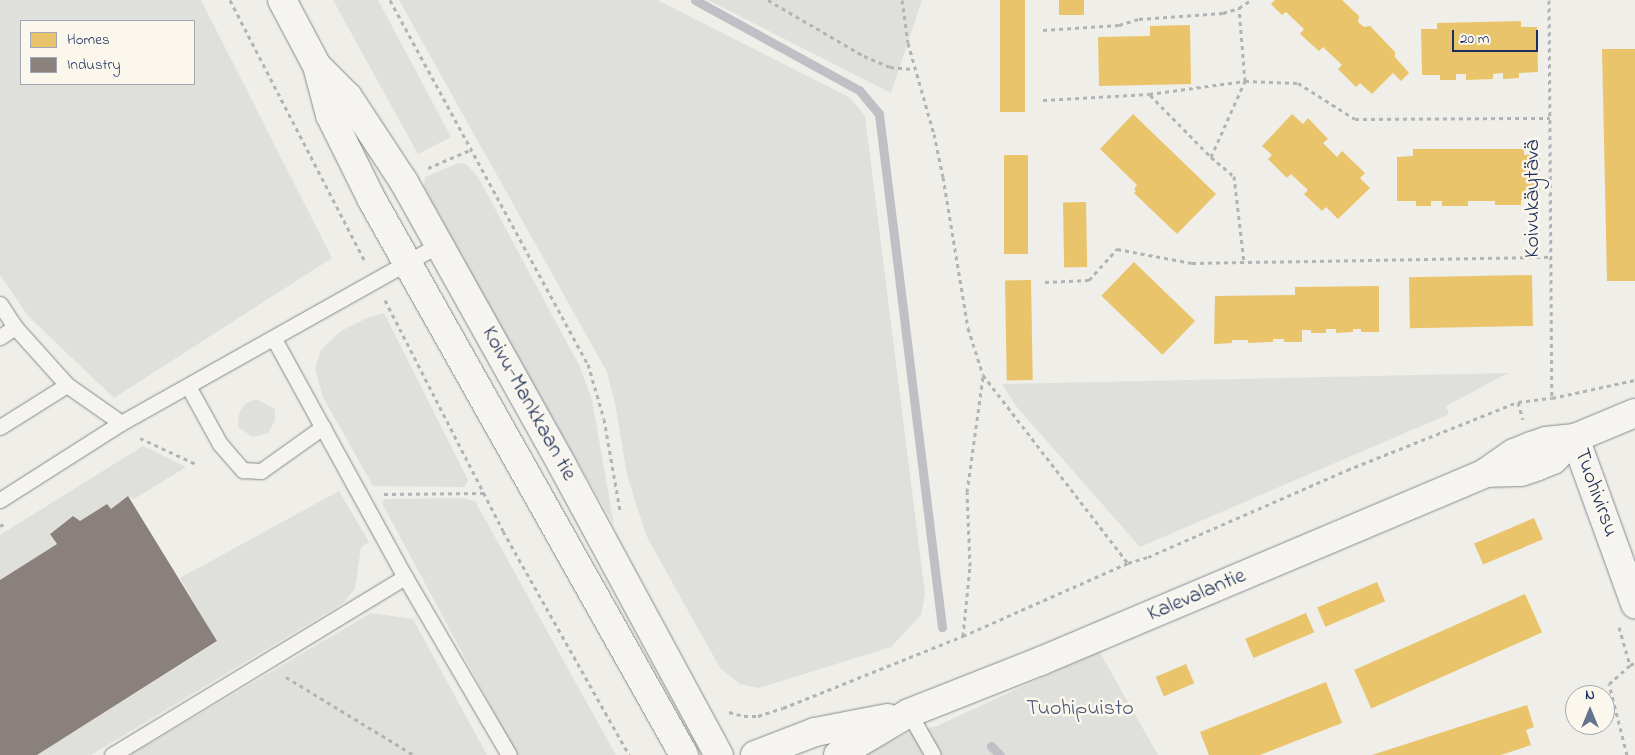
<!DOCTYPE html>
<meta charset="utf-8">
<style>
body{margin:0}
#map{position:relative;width:1635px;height:755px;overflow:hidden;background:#efeee9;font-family:"Indie Flower",sans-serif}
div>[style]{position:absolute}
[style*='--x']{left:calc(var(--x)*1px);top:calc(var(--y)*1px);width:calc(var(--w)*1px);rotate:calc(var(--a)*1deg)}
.green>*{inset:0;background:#dfdfdc}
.homes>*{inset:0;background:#e9c46a;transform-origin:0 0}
.industry>*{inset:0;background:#8a817c}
.stream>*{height:9px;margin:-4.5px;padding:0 4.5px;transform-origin:4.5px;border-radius:4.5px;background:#bec0c6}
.path>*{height:3px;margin-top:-1.5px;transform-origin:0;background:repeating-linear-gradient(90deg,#b2b3b6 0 4px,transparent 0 8px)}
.roads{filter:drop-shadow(0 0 1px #868a90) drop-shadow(0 0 1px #868a90)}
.lane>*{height:15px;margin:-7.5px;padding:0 7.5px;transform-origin:7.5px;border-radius:7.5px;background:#f5f4f0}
.street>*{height:28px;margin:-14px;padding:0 14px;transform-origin:14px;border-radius:14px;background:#f5f4f0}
.secondary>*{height:28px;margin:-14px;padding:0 14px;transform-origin:14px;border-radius:14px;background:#f5f4f0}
.primary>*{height:28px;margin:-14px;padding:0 14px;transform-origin:14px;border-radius:14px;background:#f5f4f0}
span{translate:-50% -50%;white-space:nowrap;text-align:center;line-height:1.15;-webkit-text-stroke:5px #fbf7ec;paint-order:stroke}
.street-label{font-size:22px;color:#1b2f5e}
.park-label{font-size:22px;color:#49587b}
.legend{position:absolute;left:20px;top:20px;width:175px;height:65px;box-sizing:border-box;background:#fbf7ec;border:1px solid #a1a7b3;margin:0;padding:6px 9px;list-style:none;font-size:15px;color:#1b2f5e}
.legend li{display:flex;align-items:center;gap:10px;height:25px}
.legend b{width:25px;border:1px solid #a1a7b3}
.north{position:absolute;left:1565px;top:685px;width:50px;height:50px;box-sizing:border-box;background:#fbf7ec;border:1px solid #a1a7b3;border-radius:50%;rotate:0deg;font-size:14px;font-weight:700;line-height:20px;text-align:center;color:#1b2f5e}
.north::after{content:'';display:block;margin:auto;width:18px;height:22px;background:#65728f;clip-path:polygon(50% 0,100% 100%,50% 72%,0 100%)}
.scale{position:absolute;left:1452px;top:30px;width:86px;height:22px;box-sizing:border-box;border:2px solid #1b2f5e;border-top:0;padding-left:6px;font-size:15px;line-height:18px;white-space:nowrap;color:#1b2f5e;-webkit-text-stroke:4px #fbf7ec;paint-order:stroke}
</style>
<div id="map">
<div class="green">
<i style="clip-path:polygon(evenodd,0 0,201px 0,332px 258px,114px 398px,28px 316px,0 275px,0 0,21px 21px,194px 21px,194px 84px,21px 84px,21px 21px)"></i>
<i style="clip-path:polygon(333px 0,378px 0,451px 137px,418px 154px)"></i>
<i style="clip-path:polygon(399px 0,657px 0,849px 97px,865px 116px,925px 594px,921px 615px,891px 647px,759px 688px,740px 684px,720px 668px,646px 535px,627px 475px,616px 408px,607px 372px)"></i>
<i style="clip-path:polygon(708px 0,922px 0,891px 93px)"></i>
<i style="clip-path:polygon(459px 163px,466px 164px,478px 177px,580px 367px,592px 400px,614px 525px,520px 362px,424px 187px,425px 177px)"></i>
<i style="clip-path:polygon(384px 313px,468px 480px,465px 487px,373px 486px,323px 397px,315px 368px,321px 350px,341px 331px,367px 318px)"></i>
<i style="clip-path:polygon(1508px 373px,1446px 406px,1449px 414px,1140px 547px,1016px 406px,1002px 384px)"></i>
<i style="clip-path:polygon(256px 399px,275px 409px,275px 421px,268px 433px,253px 437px,238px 427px,239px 414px,245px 404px)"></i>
<i style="clip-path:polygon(143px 446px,186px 467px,134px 499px,128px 496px,111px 509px,107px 504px,80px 521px,73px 516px,50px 533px,57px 544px,0 580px,0 535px)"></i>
<i style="clip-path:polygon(339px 491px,369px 542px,361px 547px,355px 589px,343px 603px,91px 755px,37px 755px,217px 642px,180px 578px)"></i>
<i style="clip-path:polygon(463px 498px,475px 501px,616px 755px,517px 755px,382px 503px,385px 499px)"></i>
<i style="clip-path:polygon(371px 613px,413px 619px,487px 755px,130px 755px)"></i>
<i style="clip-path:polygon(1099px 651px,1158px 755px,863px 755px,907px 733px,937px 726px)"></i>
</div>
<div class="homes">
<i style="left:1000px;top:0;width:25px;height:112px"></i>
<i style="left:1059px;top:0;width:25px;height:15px"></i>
<i style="clip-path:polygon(1275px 0,1342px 0,1359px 16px,1358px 22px,1364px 27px,1370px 26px,1395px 52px,1395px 57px,1409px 73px,1401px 81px,1393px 73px,1372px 94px,1360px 83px,1356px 87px,1338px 69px,1342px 65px,1323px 47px,1319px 51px,1300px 34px,1304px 29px,1286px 12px,1282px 15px,1271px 4px)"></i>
<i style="clip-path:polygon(1521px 21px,1521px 27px,1537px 27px,1538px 72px,1519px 73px,1519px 78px,1503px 79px,1503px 73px,1493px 74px,1493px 79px,1466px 80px,1466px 74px,1456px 74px,1456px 80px,1440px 80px,1440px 75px,1422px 75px,1421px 29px,1437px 29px,1437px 23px)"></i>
<i style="clip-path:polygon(1190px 25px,1191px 84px,1099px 86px,1098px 37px,1150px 36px,1150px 26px)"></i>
<i style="clip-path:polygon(1602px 49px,1635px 49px,1635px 281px,1607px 281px)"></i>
<i style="clip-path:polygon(1133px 114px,1216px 194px,1177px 234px,1134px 193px,1136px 191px,1134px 189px,1137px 185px,1100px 149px)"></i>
<i style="clip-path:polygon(1292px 114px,1303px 124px,1308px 118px,1328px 139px,1323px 143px,1337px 157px,1342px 151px,1365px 173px,1360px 178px,1370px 188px,1338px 219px,1326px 207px,1322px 211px,1304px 194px,1308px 190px,1291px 174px,1287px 178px,1268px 159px,1272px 155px,1262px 146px)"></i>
<i style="clip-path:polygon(1413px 149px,1524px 149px,1524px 155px,1540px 154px,1540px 200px,1521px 200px,1521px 205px,1495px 205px,1495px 201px,1468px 201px,1468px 206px,1442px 206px,1442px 201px,1431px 201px,1431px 206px,1416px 206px,1416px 201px,1397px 201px,1397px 157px,1413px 156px)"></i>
<i style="left:1004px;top:155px;width:24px;height:99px"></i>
<i style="left:1086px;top:202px;width:65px;height:23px;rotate:89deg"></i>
<i style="left:1134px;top:262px;width:85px;height:47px;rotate:44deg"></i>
<i style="left:1532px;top:275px;width:51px;height:123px;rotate:89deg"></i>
<i style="left:1031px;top:280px;width:100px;height:26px;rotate:89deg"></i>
<i style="clip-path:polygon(1379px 286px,1379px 332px,1361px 332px,1361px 329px,1353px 329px,1353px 332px,1336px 333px,1336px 329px,1326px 329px,1326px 333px,1311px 333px,1311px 330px,1302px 330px,1302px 342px,1284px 342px,1284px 339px,1273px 339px,1273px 342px,1248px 343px,1248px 340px,1232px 340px,1232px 343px,1214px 344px,1215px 296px,1295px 295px,1295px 287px)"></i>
<i style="left:1534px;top:518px;width:23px;height:65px;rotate:67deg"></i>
<i style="left:1377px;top:582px;width:21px;height:65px;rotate:67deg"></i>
<i style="left:1525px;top:594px;width:42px;height:187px;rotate:66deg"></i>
<i style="left:1306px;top:613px;width:21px;height:66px;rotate:67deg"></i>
<i style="left:1186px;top:664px;width:21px;height:33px;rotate:67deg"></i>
<i style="clip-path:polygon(1326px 682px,1342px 723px,1260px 755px,1209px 755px,1200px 732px)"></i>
<i style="clip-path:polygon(1527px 705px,1534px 727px,1526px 730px,1531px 745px,1501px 755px,1372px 755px)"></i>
</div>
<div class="industry">
<i style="clip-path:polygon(128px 496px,217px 641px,37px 755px,0 755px,0 580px,57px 544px,50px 534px,73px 516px,80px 521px,107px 504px,111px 509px)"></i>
</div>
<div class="stream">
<i style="--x:695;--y:0;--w:187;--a:28.8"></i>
<i style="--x:859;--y:90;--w:31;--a:50"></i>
<i style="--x:879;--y:114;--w:517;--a:83"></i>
<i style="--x:991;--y:746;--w:13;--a:45"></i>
</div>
<div class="path">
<i style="--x:230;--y:0;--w:294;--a:62.7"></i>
<i style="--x:390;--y:0;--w:414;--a:61.5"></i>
<i style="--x:588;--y:364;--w:57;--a:73.8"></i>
<i style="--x:604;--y:419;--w:93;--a:80.1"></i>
<i style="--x:768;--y:0;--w:111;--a:30.3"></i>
<i style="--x:864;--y:56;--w:28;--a:23"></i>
<i style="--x:890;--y:67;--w:25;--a:5"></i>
<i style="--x:902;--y:0;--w:43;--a:82.1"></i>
<i style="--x:908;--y:43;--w:95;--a:74.1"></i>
<i style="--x:934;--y:134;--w:44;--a:78.2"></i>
<i style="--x:943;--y:177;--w:153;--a:80.6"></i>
<i style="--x:968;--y:328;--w:49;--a:72.3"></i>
<i style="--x:983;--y:375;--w:237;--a:52.4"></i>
<i style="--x:1549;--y:0;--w:398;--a:89.6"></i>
<i style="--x:1043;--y:30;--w:76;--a:-3.8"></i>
<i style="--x:1119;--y:25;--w:21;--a:-17"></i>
<i style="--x:1139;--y:19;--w:84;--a:-4.1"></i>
<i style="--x:1223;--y:13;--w:17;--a:-17"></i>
<i style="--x:1239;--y:8;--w:14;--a:-34"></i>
<i style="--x:1150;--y:95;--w:87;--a:45.5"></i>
<i style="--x:1211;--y:157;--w:30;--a:40"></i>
<i style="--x:1234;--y:176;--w:87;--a:83.4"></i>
<i style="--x:1043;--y:100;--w:106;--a:-3.2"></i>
<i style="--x:1149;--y:94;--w:97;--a:-7.7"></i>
<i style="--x:1245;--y:81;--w:53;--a:2.2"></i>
<i style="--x:1298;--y:83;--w:67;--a:32.3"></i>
<i style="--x:1355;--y:119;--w:195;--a:-0.3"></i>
<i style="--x:1211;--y:157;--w:83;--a:-65.9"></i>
<i style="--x:1245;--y:81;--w:73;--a:-94.7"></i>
<i style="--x:428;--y:168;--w:46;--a:-23.2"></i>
<i style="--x:1045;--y:282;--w:44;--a:-2.6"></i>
<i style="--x:1089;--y:280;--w:42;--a:-47.9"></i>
<i style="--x:1117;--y:249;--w:76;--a:10.6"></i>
<i style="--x:1192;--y:263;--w:359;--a:-1"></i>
<i style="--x:385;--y:300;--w:259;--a:62.9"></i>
<i style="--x:503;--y:531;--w:257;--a:60.6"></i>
<i style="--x:1518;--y:402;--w:18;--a:74"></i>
<i style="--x:140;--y:438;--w:62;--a:24.9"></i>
<i style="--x:384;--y:494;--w:100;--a:-0.6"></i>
<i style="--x:0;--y:526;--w:7;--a:-27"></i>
<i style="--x:1619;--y:627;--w:40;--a:74"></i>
<i style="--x:1630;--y:665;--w:5;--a:-22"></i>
<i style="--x:963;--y:636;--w:70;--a:-84.3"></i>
<i style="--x:970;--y:566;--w:74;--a:-92.3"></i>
<i style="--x:967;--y:492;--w:117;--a:-82.1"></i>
<i style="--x:286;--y:677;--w:150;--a:31.4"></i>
<i style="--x:729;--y:712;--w:16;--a:15"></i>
<i style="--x:744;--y:716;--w:14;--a:0"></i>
<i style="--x:758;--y:716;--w:26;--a:-18"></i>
<i style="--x:783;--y:708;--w:194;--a:-21.8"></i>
<i style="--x:963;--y:636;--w:180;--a:-23.9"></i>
<i style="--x:1128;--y:563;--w:21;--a:-17"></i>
<i style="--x:1148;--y:557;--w:217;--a:-23.6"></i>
<i style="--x:1347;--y:470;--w:184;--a:-21.7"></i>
<i style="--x:1518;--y:402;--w:34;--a:-7"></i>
<i style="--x:1552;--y:398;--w:85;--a:-12.2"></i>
<i style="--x:1627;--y:755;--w:73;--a:-104.2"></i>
<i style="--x:1609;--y:684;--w:28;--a:-42"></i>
</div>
<div class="roads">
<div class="lane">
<i style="--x:0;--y:304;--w:27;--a:57"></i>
<i style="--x:15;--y:327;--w:78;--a:48.1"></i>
<i style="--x:67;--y:385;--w:66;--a:35.1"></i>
<i style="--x:0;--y:337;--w:18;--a:-34"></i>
<i style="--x:274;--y:339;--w:272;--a:61.2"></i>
<i style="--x:405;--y:577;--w:206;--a:59.7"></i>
<i style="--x:188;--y:386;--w:66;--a:61.1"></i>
<i style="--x:220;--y:444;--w:35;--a:49"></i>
<i style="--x:243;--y:470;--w:18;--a:3"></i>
<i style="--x:261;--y:471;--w:76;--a:-35.4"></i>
<i style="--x:0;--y:427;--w:79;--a:-32.1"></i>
<i style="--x:0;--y:500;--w:143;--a:-32.5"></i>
<i style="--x:121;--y:423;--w:366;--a:-29.3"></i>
<i style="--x:909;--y:713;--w:48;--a:60.3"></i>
<i style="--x:112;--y:755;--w:343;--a:-31.3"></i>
</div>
<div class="street">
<i style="--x:1575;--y:438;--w:177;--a:70.1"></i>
</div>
<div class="secondary">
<i style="--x:1485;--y:473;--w:36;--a:-2"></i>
<i style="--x:1521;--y:472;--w:18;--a:-19"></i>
<i style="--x:1538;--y:466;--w:16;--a:-22"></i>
<i style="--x:1553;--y:460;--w:31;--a:-45"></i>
<i style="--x:755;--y:755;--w:64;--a:-21"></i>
<i style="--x:815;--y:732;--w:74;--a:-10.9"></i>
<i style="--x:838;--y:755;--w:82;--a:-30.6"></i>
<i style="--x:909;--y:713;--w:142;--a:-21.5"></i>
<i style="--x:1041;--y:661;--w:482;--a:-22.9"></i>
<i style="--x:1485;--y:473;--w:35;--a:-35"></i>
<i style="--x:1514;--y:453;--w:18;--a:-22"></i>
<i style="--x:1531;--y:446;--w:16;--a:-18"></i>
<i style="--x:1546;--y:441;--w:29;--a:-6"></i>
<i style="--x:1575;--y:438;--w:65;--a:-22.6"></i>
</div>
<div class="primary">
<i style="--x:282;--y:0;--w:75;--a:62.1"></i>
<i style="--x:317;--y:66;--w:51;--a:75.1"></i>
<i style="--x:330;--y:115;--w:95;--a:63.7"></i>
<i style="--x:372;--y:200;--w:637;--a:60.66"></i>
<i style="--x:318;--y:67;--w:42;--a:45"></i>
<i style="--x:348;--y:97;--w:102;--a:56.6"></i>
<i style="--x:404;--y:182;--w:324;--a:60.8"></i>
<i style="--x:562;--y:465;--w:330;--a:61.6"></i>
</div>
</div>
<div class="street-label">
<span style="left:1534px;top:199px;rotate:-90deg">Koivukäytävä</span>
<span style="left:528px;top:404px;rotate:61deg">Koivu-Mankkaan tie</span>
<span style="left:1595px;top:493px;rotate:70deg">Tuohivirsu</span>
<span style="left:1197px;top:596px;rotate:-23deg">Kalevalantie</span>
</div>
<div class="park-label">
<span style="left:1080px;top:710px">Tuohipuisto</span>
</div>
<ul class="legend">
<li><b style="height:14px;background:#e9c46a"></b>Homes</li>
<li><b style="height:14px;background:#8a817c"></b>Industry</li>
</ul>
<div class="north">N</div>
<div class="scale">20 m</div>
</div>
